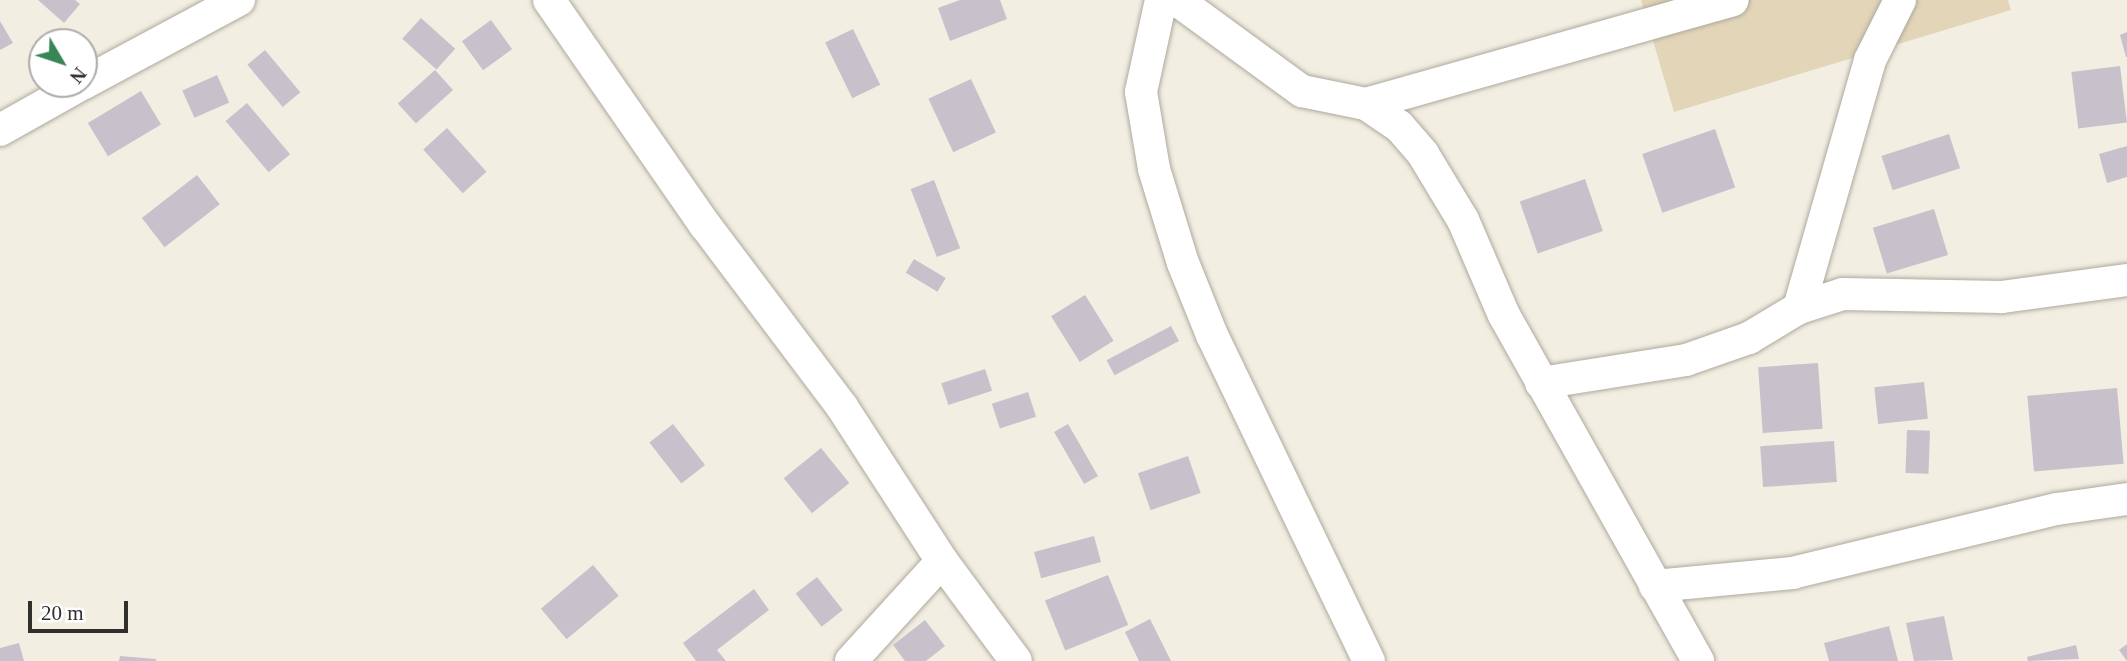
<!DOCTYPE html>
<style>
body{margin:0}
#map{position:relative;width:2127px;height:661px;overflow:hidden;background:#f3eee2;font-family:Georgia,serif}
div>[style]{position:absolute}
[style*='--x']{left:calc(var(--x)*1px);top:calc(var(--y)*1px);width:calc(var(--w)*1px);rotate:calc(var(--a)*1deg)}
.green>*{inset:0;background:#e3d6b8}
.building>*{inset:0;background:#c7c1cb;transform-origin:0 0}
.roads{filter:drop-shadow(0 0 2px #aea99e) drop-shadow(0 0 2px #aea99e)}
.street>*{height:32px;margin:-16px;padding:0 16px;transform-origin:16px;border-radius:16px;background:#fff}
span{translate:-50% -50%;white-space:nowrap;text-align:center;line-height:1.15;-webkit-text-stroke:6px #fff;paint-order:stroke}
.north{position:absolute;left:28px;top:28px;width:70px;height:70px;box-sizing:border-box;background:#fff;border:2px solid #adacaa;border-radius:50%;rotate:129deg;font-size:19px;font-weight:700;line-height:28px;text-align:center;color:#312f2b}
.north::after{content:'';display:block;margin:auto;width:24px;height:32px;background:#388656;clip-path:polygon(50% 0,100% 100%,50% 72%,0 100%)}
.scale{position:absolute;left:28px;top:601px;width:100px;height:32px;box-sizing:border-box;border:4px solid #312f2b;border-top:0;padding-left:9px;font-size:21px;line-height:24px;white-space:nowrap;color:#312f2b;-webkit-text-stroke:5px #fff;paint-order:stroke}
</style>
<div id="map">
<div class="green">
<i style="clip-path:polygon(1641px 0,2008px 0,2011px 10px,1674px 112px)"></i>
</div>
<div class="building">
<i style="clip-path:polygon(38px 0,75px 0,80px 4px,64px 23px)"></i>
<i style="clip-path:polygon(960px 0,1000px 0,1007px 19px,950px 41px,938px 8px)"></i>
<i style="left:421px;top:18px;width:46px;height:28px;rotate:42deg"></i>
<i style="left:491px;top:20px;width:36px;height:36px;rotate:54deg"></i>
<i style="clip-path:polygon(0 21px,13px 43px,0 50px)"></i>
<i style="left:853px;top:29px;width:62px;height:31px;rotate:64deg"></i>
<i style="clip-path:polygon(2127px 32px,2127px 57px,2126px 57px,2120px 35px)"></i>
<i style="left:265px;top:50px;width:55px;height:23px;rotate:50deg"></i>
<i style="left:2120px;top:66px;width:57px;height:49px;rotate:83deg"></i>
<i style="left:435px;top:70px;width:27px;height:50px;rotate:48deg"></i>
<i style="left:217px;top:75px;width:30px;height:38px;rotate:66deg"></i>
<i style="left:971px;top:79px;width:59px;height:47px;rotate:65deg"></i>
<i style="left:141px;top:91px;width:39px;height:62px;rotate:59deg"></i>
<i style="left:247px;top:103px;width:67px;height:28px;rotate:50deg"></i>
<i style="left:447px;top:128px;width:59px;height:32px;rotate:48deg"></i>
<i style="left:1715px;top:129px;width:62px;height:77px;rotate:71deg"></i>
<i style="left:1949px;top:134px;width:36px;height:71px;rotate:72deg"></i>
<i style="clip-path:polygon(2127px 146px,2127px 177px,2107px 183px,2099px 154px)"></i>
<i style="left:197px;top:175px;width:37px;height:70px;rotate:52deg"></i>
<i style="left:1585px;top:179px;width:55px;height:69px;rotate:71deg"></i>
<i style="left:934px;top:180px;width:73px;height:25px;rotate:69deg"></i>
<i style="left:1934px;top:209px;width:48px;height:64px;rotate:73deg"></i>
<i style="left:914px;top:259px;width:37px;height:16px;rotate:31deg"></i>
<i style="left:1085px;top:295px;width:54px;height:40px;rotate:58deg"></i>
<i style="left:1171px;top:326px;width:17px;height:73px;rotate:62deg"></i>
<i style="left:1818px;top:363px;width:66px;height:60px;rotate:86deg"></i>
<i style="left:985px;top:369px;width:23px;height:46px;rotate:72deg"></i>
<i style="left:1924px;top:382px;width:37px;height:50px;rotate:84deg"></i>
<i style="left:2117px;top:388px;width:76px;height:90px;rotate:85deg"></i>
<i style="left:1028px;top:392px;width:26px;height:38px;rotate:72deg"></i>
<i style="left:673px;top:424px;width:52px;height:30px;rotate:52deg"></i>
<i style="left:1068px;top:424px;width:60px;height:16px;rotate:60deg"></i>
<i style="left:1907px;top:430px;width:23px;height:43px;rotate:2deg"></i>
<i style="left:1834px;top:441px;width:41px;height:74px;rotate:86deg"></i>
<i style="left:821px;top:448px;width:45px;height:48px;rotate:51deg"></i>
<i style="left:1188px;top:456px;width:39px;height:53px;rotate:71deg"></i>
<i style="left:1094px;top:536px;width:27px;height:62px;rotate:75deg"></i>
<i style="left:593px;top:565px;width:40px;height:68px;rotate:50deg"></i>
<i style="left:1108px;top:575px;width:54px;height:68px;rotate:68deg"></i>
<i style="left:817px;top:577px;width:42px;height:27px;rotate:52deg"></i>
<i style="clip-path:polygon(754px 589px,769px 610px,717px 650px,726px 661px,696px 661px,683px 643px)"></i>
<i style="clip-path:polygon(1944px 616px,1953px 660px,1914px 661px,1906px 623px)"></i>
<i style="clip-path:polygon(1150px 619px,1171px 661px,1139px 661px,1125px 632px)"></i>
<i style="clip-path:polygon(925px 620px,945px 646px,926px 661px,905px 661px,893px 645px)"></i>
<i style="clip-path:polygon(1889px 626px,1898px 661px,1829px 661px,1824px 643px)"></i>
<i style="clip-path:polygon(19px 643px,24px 661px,0 661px,0 648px)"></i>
<i style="clip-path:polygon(2127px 644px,2127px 661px,2119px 650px)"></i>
<i style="clip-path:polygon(2076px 645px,2079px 659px,2028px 661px,2027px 657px)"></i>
<i style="clip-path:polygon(120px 656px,156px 659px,156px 661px,119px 661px)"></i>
</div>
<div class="roads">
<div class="street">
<i style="--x:549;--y:0;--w:274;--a:55.3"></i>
<i style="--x:705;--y:225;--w:228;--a:53"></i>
<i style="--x:842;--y:407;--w:184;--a:57"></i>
<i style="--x:942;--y:561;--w:124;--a:53.5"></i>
<i style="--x:1161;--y:0;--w:94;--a:102.3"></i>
<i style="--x:1141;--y:92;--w:78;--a:80.4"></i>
<i style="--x:1154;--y:169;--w:98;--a:72.9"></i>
<i style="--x:1183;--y:263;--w:78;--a:68.1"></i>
<i style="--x:1212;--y:335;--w:362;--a:64.3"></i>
<i style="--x:1177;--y:0;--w:155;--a:36.1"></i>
<i style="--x:1302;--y:91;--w:65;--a:11.5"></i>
<i style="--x:1366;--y:104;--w:40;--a:34"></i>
<i style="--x:1399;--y:126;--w:37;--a:49"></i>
<i style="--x:1423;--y:154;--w:77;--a:58.8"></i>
<i style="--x:1463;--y:220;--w:103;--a:66.7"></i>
<i style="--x:1504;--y:315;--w:397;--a:60.7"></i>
<i style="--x:84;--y:83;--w:176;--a:-28.2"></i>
<i style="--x:1366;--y:104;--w:381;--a:-15.8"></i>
<i style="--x:0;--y:130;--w:94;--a:-29.3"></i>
<i style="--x:1799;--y:308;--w:258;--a:-74"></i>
<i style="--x:1870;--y:60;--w:67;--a:-63.4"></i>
<i style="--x:1541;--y:383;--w:147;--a:-9"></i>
<i style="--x:1686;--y:360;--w:67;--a:-19.2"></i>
<i style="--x:1749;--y:338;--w:58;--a:-31"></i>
<i style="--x:1799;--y:308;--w:46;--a:-17.7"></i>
<i style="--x:1843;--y:294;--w:159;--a:1.1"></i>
<i style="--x:2002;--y:297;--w:126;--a:-7.7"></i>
<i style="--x:1655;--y:586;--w:138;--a:-5.4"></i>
<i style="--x:1792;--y:573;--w:273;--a:-13.6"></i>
<i style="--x:2057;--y:509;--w:71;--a:-8.1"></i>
<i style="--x:851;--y:661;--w:135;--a:-47.7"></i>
</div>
</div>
<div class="north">N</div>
<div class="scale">20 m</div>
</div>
